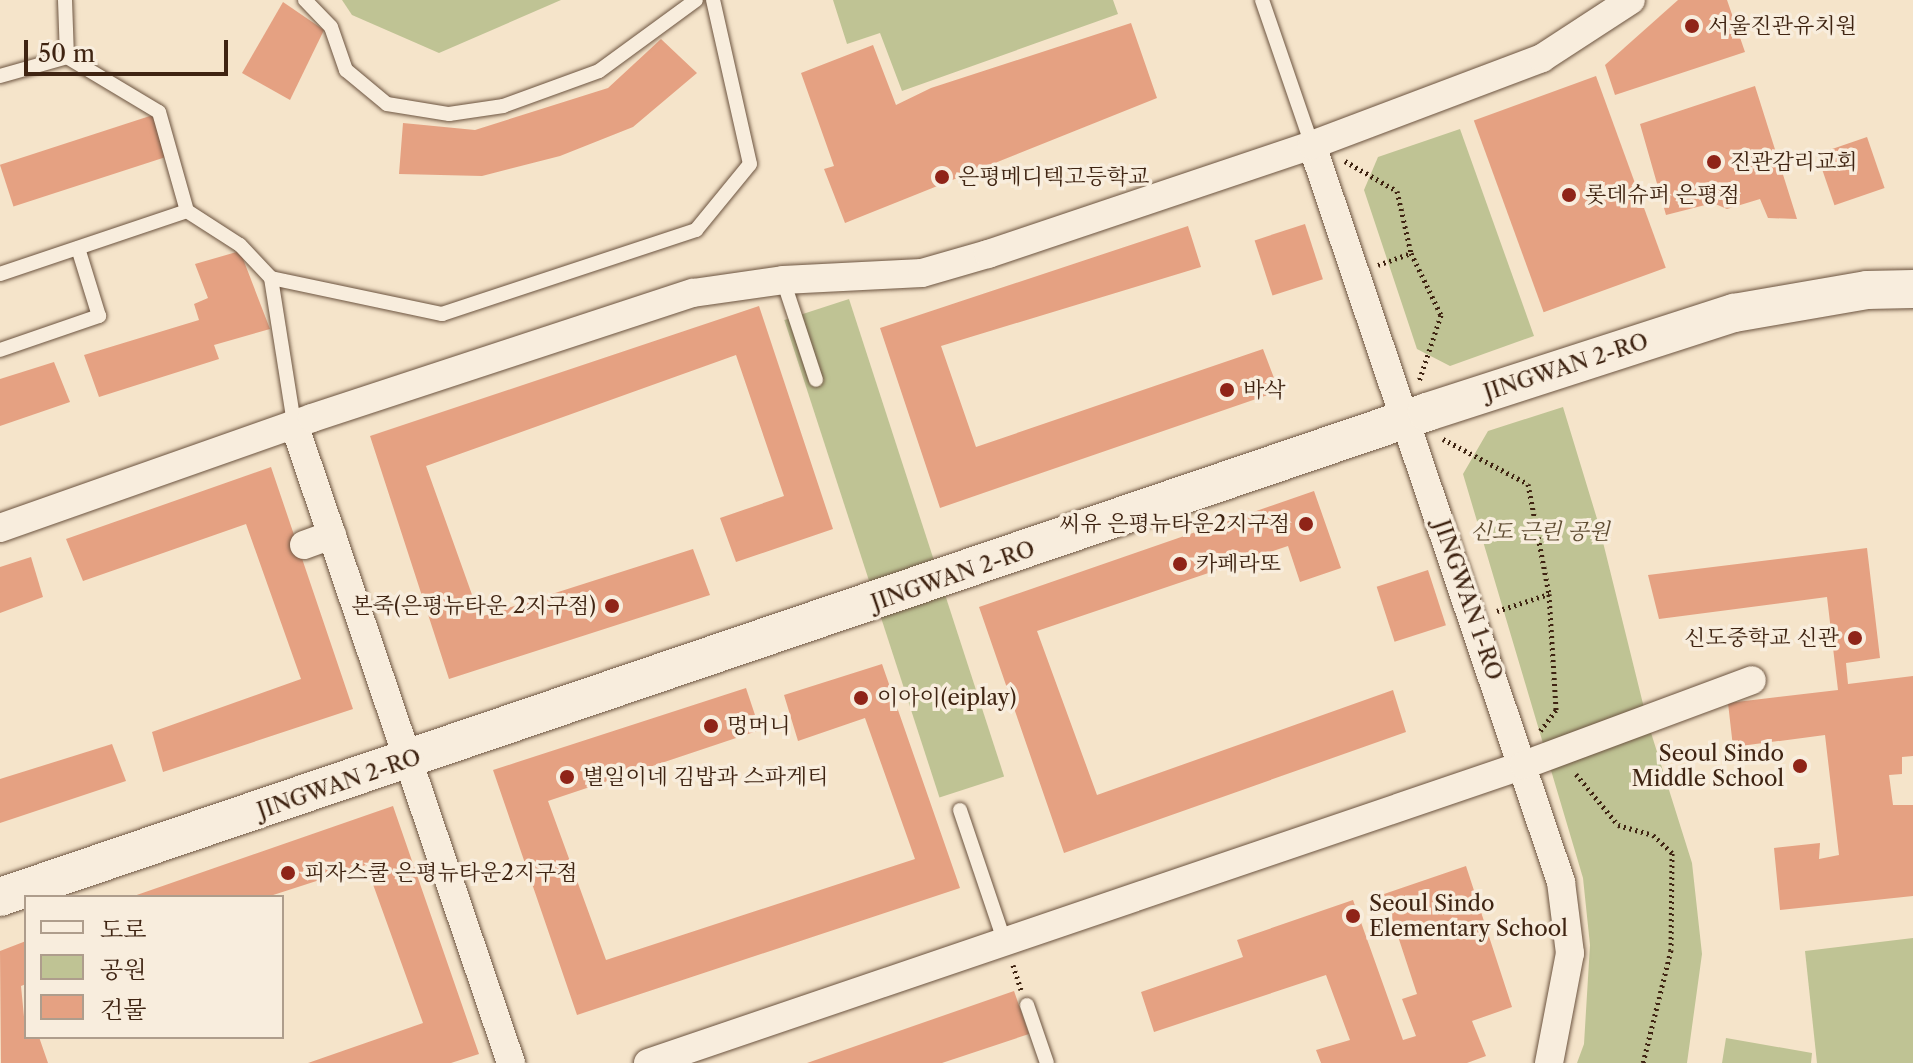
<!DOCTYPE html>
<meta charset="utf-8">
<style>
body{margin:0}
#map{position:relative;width:1913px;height:1063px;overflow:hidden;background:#f5e4ca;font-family:"Libre Caslon Text","Noto Serif KR",serif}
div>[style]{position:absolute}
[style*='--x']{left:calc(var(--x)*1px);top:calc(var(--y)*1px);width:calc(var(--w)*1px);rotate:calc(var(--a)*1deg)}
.green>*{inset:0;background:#bfc394;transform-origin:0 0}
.building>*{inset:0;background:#e5a182;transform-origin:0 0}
.path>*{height:5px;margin-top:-2.5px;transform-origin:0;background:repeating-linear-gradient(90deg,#3f2412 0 2px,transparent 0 6px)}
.roads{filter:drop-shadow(0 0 2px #6c5440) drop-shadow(0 0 2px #6c5440)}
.lane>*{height:14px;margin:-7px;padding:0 7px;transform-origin:7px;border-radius:7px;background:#f8eddd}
.street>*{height:28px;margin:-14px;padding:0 14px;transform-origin:14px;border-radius:14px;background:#f8eddd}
.secondary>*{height:38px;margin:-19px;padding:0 19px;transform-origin:19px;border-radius:19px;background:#f8eddd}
.dots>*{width:22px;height:22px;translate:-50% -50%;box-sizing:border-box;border:4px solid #f8eddd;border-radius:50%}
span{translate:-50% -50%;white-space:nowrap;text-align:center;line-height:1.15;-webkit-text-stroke:7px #f8eddd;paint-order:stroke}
.poi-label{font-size:22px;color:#3f2412}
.left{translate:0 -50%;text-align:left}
.right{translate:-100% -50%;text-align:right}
.street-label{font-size:22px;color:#3f2412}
.park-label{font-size:22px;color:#5f4c32;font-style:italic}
.legend{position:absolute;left:24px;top:895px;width:260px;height:144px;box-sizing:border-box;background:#f8eddd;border:2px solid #ae9d8c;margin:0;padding:10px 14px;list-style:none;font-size:24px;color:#3f2412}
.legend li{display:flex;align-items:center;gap:16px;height:40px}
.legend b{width:40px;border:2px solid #ae9d8c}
.scale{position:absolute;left:24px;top:40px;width:204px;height:36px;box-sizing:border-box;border:4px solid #3f2412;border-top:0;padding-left:10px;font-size:24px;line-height:28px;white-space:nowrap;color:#3f2412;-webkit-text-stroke:6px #f8eddd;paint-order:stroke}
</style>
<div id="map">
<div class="green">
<i style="clip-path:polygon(342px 0,561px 0,439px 53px,352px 15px)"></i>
<i style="clip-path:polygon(833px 0,1113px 0,1118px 14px,902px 91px,880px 33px,847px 44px)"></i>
<i style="clip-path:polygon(1460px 129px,1534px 336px,1450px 366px,1417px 349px,1364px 190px,1378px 157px)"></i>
<i style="left:849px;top:299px;width:502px;height:68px;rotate:72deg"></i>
<i style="clip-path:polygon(1563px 407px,1598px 522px,1647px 720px,1692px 863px,1702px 954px,1687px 1063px,1577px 1063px,1584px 1044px,1590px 945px,1583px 878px,1463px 474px,1488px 431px)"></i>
<i style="clip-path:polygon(1913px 938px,1913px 1063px,1817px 1063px,1805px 951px)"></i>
<i style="clip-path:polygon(1726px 1038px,1812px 1053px,1811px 1063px,1722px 1063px)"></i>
</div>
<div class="building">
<i style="clip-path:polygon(1678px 0,1727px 0,1745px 52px,1615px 95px,1605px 65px)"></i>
<i style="clip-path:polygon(283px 2px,324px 30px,290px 100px,242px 73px)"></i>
<i style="clip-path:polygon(1131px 23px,1157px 98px,845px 223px,824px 169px,834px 166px,801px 73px,873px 45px,896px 105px,931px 88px)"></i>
<i style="clip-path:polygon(661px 39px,697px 73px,633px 127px,560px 156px,482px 176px,399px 174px,403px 123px,475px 130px,608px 88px)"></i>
<i style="left:1596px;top:76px;width:204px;height:130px;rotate:70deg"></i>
<i style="clip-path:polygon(1755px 86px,1797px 219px,1768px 218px,1760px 199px,1727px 209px,1713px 203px,1666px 215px,1640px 124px)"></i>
<i style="left:153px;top:115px;width:44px;height:161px;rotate:72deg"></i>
<i style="left:1867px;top:137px;width:54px;height:53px;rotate:71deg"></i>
<i style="left:1305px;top:224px;width:58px;height:53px;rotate:72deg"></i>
<i style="clip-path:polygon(1188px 226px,1201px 267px,941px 346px,976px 447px,1263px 349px,1279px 391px,940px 508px,880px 328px)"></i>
<i style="clip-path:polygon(240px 251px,270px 329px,214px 345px,219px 359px,99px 397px,84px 355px,199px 320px,194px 304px,208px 298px,195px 264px)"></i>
<i style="clip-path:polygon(759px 306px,833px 529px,736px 562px,720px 518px,784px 496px,736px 355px,426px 466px,480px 617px,693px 549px,710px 595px,449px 679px,370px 436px)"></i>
<i style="clip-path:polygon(54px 362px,70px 402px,0 426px,0 379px)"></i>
<i style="clip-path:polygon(271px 467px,353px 709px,163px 772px,152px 732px,301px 679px,246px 524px,83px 581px,66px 539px)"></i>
<i style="clip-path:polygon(1314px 491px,1341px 568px,1300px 582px,1288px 546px,1037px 631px,1097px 795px,1393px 690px,1406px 732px,1064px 853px,979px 607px)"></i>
<i style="clip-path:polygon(1867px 548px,1880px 658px,1846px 663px,1848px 684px,1913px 676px,1913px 756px,1902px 757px,1902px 774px,1889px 775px,1893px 805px,1913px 805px,1913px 896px,1780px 910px,1774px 848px,1820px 843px,1819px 859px,1839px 855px,1825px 735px,1733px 747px,1728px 703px,1838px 690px,1827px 597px,1659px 619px,1648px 575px)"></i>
<i style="clip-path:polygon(31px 557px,43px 597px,0 613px,0 567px)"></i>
<i style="left:1428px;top:570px;width:58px;height:54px;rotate:72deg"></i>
<i style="clip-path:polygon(882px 664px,960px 888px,577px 1015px,493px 770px,746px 688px,760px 730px,548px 801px,606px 960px,915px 859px,865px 718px,798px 741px,784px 695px)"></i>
<i style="clip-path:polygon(112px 744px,126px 781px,0 823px,0 779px)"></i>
<i style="clip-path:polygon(393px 806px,479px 1054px,451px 1063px,308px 1063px,423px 1023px,366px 865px,267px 897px,131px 897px)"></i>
<i style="clip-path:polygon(1466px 866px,1512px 1007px,1472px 1021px,1486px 1056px,1467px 1063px,1321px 1063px,1316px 1050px,1350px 1040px,1326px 975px,1154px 1032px,1141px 992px,1243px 957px,1237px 940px,1353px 900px,1403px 1040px,1416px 1036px,1402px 999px,1417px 994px,1384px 894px)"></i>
<i style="clip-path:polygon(26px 941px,26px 984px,21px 986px,26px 1037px,39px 1037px,48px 1063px,1px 1063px,0 951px)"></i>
<i style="clip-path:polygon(1014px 991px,1029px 1034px,942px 1063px,807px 1063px)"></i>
</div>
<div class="path">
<i style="--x:1345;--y:161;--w:60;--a:30"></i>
<i style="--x:1397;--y:191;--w:64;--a:77.3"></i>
<i style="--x:1411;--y:253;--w:69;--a:64.2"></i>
<i style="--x:1441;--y:315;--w:70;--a:108.4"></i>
<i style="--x:1378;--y:265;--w:35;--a:-20"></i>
<i style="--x:1443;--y:439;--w:96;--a:27.9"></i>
<i style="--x:1528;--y:484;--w:112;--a:79.2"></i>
<i style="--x:1549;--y:594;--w:116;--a:86.5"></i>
<i style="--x:1556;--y:710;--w:26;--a:127"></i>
<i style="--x:1497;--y:611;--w:55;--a:-18.1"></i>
<i style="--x:1576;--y:774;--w:66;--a:50.5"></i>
<i style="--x:1618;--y:825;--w:36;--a:16"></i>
<i style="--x:1653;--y:835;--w:26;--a:43"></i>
<i style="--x:1672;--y:853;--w:97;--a:90.6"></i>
<i style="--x:1671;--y:950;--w:116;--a:103.9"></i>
<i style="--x:1013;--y:965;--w:26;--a:72"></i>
</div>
<div class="roads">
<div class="lane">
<i style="--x:65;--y:0;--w:57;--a:88"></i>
<i style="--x:305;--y:0;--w:37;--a:46"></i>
<i style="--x:331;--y:27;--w:46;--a:70.8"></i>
<i style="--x:346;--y:70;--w:53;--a:39.7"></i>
<i style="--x:387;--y:104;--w:63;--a:9.2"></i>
<i style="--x:449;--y:114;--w:55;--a:-8.4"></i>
<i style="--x:503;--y:106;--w:102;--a:-20"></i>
<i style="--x:599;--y:71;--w:120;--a:-36.2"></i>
<i style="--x:1262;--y:0;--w:153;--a:71"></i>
<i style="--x:0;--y:76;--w:70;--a:-15.8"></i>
<i style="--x:67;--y:57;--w:107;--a:30.9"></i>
<i style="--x:159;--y:112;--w:103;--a:74.2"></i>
<i style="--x:187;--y:211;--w:63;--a:32.7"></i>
<i style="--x:240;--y:245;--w:45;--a:46.8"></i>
<i style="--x:271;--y:278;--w:175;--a:11.9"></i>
<i style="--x:442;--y:314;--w:268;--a:-18.3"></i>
<i style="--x:696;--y:230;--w:85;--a:-50.7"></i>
<i style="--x:750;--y:164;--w:168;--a:-102.7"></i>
<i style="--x:0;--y:274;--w:197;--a:-18.6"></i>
<i style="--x:271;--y:278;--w:148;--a:81"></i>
<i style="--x:783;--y:280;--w:105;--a:71.7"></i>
<i style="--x:0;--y:350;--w:105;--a:-19"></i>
<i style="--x:99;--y:316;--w:71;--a:-107.2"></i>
<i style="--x:960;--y:810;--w:140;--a:71.3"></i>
<i style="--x:1027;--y:1005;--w:61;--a:71"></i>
</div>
<div class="street">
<i style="--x:1312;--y:145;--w:778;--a:71.33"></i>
<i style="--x:1561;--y:882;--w:72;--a:82.8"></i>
<i style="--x:1570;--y:953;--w:112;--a:100.8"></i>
<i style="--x:294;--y:424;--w:675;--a:71.24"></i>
<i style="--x:0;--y:528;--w:331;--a:-19.4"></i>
<i style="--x:312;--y:418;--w:401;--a:-18.2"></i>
<i style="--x:693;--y:293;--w:91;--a:-8.2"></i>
<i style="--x:783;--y:280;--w:139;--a:-2.9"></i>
<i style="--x:922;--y:273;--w:69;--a:-16.1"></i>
<i style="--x:988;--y:254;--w:342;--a:-18.6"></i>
<i style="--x:1312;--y:145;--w:246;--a:-20.7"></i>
<i style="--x:1542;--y:58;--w:106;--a:-33.1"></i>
<i style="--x:304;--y:545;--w:30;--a:-20"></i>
<i style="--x:648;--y:1063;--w:925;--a:-18.79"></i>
<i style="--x:1524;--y:765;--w:243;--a:-20.4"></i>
</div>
<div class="secondary">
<i style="--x:0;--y:897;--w:1507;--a:-18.77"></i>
<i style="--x:1427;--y:412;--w:323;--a:-17.9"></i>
<i style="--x:1734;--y:313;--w:135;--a:-9.8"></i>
<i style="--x:1867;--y:290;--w:46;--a:-1.2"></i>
</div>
</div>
<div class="dots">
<i style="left:1692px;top:26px;background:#8f2418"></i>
<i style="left:1714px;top:162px;background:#8f2418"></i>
<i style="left:942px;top:177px;background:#8f2418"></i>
<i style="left:1569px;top:195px;background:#8f2418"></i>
<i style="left:1227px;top:390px;background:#8f2418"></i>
<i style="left:1306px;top:524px;background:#8f2418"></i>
<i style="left:1180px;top:564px;background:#8f2418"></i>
<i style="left:612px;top:606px;background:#8f2418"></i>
<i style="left:1855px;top:638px;background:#8f2418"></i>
<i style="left:861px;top:698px;background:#8f2418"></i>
<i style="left:711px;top:726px;background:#8f2418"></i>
<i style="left:1800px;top:766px;background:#8f2418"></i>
<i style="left:567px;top:777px;background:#8f2418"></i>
<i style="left:288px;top:873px;background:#8f2418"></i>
<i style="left:1353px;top:916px;background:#8f2418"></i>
</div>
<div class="poi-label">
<span class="left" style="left:1708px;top:26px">서울진관유치원</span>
<span class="left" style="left:1730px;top:162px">진관감리교회</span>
<span class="left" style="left:958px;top:177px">은평메디텍고등학교</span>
<span class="left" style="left:1585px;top:195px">롯데슈퍼 은평점</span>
<span class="left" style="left:1243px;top:390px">바삭</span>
<span class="right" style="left:1290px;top:524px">씨유 은평뉴타운2지구점</span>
<span class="left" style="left:1196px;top:564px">카페라또</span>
<span class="right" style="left:596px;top:606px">본죽(은평뉴타운 2지구점)</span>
<span class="right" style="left:1839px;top:638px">신도중학교 신관</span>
<span class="left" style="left:877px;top:698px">이아이(eiplay)</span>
<span class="left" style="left:727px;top:726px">멍머니</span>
<span class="right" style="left:1784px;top:766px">Seoul Sindo<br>Middle School</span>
<span class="left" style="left:583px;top:777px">별일이네 김밥과 스파게티</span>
<span class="left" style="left:304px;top:873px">피자스쿨 은평뉴타운2지구점</span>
<span class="left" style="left:1369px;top:916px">Seoul Sindo<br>Elementary School</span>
</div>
<div class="street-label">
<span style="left:1566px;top:367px;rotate:-18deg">JINGWAN 2-RO</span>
<span style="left:953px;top:576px;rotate:-19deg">JINGWAN 2-RO</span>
<span style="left:1468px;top:600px;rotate:71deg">JINGWAN 1-RO</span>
<span style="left:339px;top:784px;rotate:-19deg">JINGWAN 2-RO</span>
</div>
<div class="park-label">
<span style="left:1540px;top:532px">신도 근린 공원</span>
</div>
<ul class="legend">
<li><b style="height:10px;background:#f8eddd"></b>도로</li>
<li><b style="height:22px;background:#bfc394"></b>공원</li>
<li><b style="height:22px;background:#e5a182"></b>건물</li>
</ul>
<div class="scale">50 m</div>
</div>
